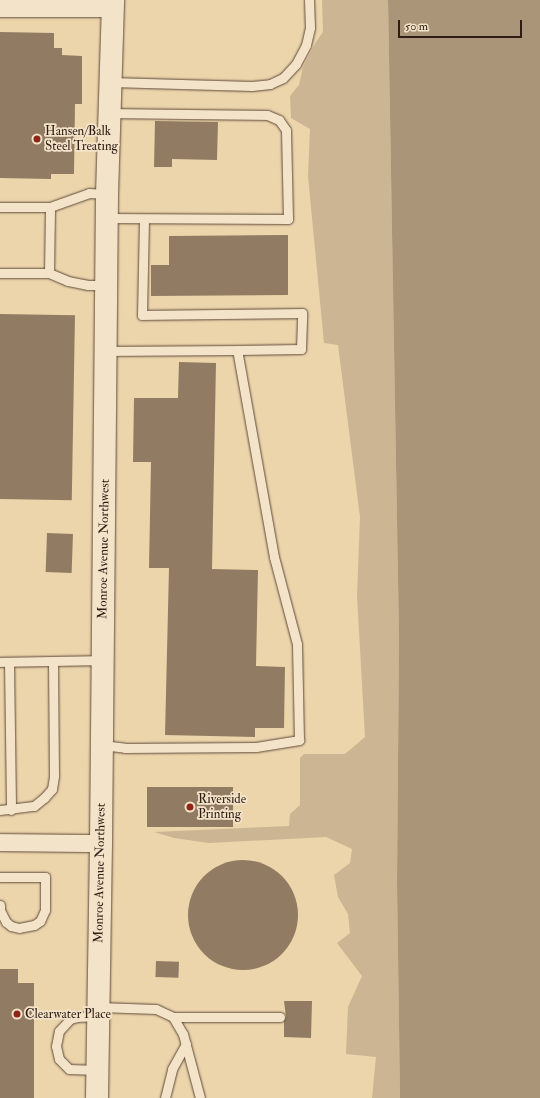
<!DOCTYPE html>
<style>
body{margin:0}
#map{position:relative;width:540px;height:1098px;overflow:hidden;background:#ecd4ab;font-family:"IM FELL Double Pica",serif}
div>[style]{position:absolute}
[style*='--x']{left:calc(var(--x)*1px);top:calc(var(--y)*1px);width:calc(var(--w)*1px);rotate:calc(var(--a)*1deg)}
.green>*{inset:0;background:#ccb592}
.water>*{inset:0;background:#ab9578}
.building>*{inset:0;background:#917c63;transform-origin:0 0}
.round{border-radius:50%}
.roads{filter:drop-shadow(0 0 1px #5e4a3a) drop-shadow(0 0 1px #5e4a3a)}
.service>*{height:9px;margin:-4.5px;padding:0 4.5px;transform-origin:4.5px;border-radius:4.5px;background:#f3e3c8}
.minor>*{height:17px;margin:-8.5px;padding:0 8.5px;transform-origin:8.5px;border-radius:8.5px;background:#f3e3c8}
.secondary>*{height:22px;margin:-11px;padding:0 11px;transform-origin:11px;border-radius:11px;background:#f3e3c8}
.dots>*{width:11px;height:11px;translate:-50% -50%;box-sizing:border-box;border:2px solid #f3e3c8;border-radius:50%}
span{translate:-50% -50%;white-space:nowrap;text-align:center;line-height:1.15;-webkit-text-stroke:3.5px #f3e3c8;paint-order:stroke}
.poi-label{font-size:13px;color:#2e1c15}
.left{translate:0 -50%;text-align:left}
.street-label{font-size:13px;color:#2e1c15}
.scale{position:absolute;left:398px;top:20px;width:124px;height:18px;box-sizing:border-box;border:2px solid #2e1c15;border-top:0;padding-left:5px;font-size:12px;line-height:14px;white-space:nowrap;color:#2e1c15;-webkit-text-stroke:3px #f3e3c8;paint-order:stroke}
</style>
<div id="map">
<div class="green">
<i style="clip-path:polygon(322px 0,388px 0,399px 638px,397px 883px,400px 1098px,372px 1098px,376px 1057px,346px 1054px,348px 1007px,362px 976px,337px 943px,350px 933px,348px 914px,338px 897px,334px 875px,350px 863px,352px 849px,326px 837px,209px 843px,174px 838px,154px 832px,289px 826px,290px 814px,300px 805px,300px 758px,304px 754px,345px 754px,365px 737px,357px 596px,360px 517px,338px 345px,324px 343px,308px 176px,310px 129px,291px 118px,290px 96px,299px 85px,303px 67px,316px 42px,323px 32px)"></i>
</div>
<div class="water">
<i style="clip-path:polygon(388px 0,540px 0,540px 1098px,400px 1098px,397px 883px,399px 638px)"></i>
</div>
<div class="building">
<i style="clip-path:polygon(0 32px,54px 33px,54px 48px,62px 48px,62px 55px,82px 56px,82px 104px,75px 104px,74px 174px,51px 174px,51px 179px,0 178px)"></i>
<i style="clip-path:polygon(155px 121px,218px 122px,217px 160px,172px 159px,172px 167px,154px 167px)"></i>
<i style="clip-path:polygon(288px 235px,288px 295px,151px 296px,151px 265px,169px 265px,169px 236px)"></i>
<i style="left:0;top:314px;width:75px;height:185px;rotate:1deg"></i>
<i style="clip-path:polygon(179px 362px,216px 363px,212px 569px,258px 570px,256px 666px,285px 667px,284px 728px,255px 728px,255px 737px,165px 735px,169px 568px,149px 568px,151px 462px,133px 462px,134px 398px,178px 398px)"></i>
<i style="left:47px;top:533px;width:26px;height:39px;rotate:2deg"></i>
<i style="left:233px;top:787px;width:40px;height:86px;rotate:90deg"></i>
<i class="round" style="left:188px;top:860px;width:110px;height:110px"></i>
<i style="left:156px;top:961px;width:23px;height:16px;rotate:2deg"></i>
<i style="clip-path:polygon(0 969px,18px 969px,18px 983px,34px 983px,34px 1098px,0 1098px)"></i>
<i style="clip-path:polygon(284px 1001px,312px 1001px,311px 1038px,284px 1037px,284px 1021px,286px 1017px)"></i>
</div>
<div class="roads">
<div class="service">
<i style="--x:110;--y:82;--w:142;--a:1.6"></i>
<i style="--x:252;--y:86;--w:18;--a:-6"></i>
<i style="--x:270;--y:84;--w:14;--a:-25"></i>
<i style="--x:283;--y:78;--w:19;--a:-47"></i>
<i style="--x:296;--y:64;--w:21;--a:-62"></i>
<i style="--x:306;--y:45;--w:17;--a:-77"></i>
<i style="--x:310;--y:28;--w:28;--a:-92"></i>
<i style="--x:0;--y:207;--w:50;--a:0"></i>
<i style="--x:107;--y:218;--w:181;--a:0.3"></i>
<i style="--x:288;--y:219;--w:89;--a:-91.3"></i>
<i style="--x:286;--y:130;--w:12;--a:-125"></i>
<i style="--x:279;--y:120;--w:13;--a:-157"></i>
<i style="--x:267;--y:115;--w:157;--a:-179.3"></i>
<i style="--x:0;--y:273;--w:49;--a:0"></i>
<i style="--x:107;--y:285;--w:19;--a:180"></i>
<i style="--x:88;--y:285;--w:20;--a:-169"></i>
<i style="--x:68;--y:281;--w:21;--a:-157"></i>
<i style="--x:49;--y:273;--w:66;--a:-89.1"></i>
<i style="--x:50;--y:207;--w:41;--a:-19.7"></i>
<i style="--x:89;--y:193;--w:18;--a:3"></i>
<i style="--x:106;--y:351;--w:131;--a:-0.4"></i>
<i style="--x:0;--y:662;--w:103;--a:-1.1"></i>
<i style="--x:9;--y:662;--w:148;--a:89.2"></i>
<i style="--x:102;--y:745;--w:23;--a:7"></i>
<i style="--x:125;--y:748;--w:131;--a:-0.4"></i>
<i style="--x:256;--y:747;--w:44;--a:-9.2"></i>
<i style="--x:299;--y:740;--w:96;--a:-91.2"></i>
<i style="--x:297;--y:644;--w:90;--a:-104.8"></i>
<i style="--x:274;--y:557;--w:210;--a:-100.1"></i>
<i style="--x:237;--y:350;--w:64;--a:-0.9"></i>
<i style="--x:301;--y:349;--w:36;--a:-88"></i>
<i style="--x:302;--y:313;--w:160;--a:179.3"></i>
<i style="--x:142;--y:315;--w:96;--a:-88.8"></i>
<i style="--x:0;--y:810;--w:34;--a:-7"></i>
<i style="--x:34;--y:806;--w:13;--a:-39"></i>
<i style="--x:44;--y:798;--w:12;--a:-48"></i>
<i style="--x:52;--y:789;--w:13;--a:-81"></i>
<i style="--x:54;--y:776;--w:115;--a:-90.5"></i>
<i style="--x:0;--y:877;--w:45;--a:0"></i>
<i style="--x:45;--y:877;--w:33;--a:90"></i>
<i style="--x:45;--y:910;--w:12;--a:114"></i>
<i style="--x:40;--y:921;--w:7;--a:146"></i>
<i style="--x:34;--y:925;--w:15;--a:169"></i>
<i style="--x:19;--y:928;--w:8;--a:-166"></i>
<i style="--x:11;--y:926;--w:6;--a:-141"></i>
<i style="--x:6;--y:922;--w:13;--a:-117"></i>
<i style="--x:0;--y:910;--w:5;--a:-90"></i>
<i style="--x:98;--y:1007;--w:58;--a:2"></i>
<i style="--x:156;--y:1009;--w:19;--a:25"></i>
<i style="--x:173;--y:1017;--w:20;--a:60"></i>
<i style="--x:183;--y:1034;--w:66;--a:75.1"></i>
<i style="--x:173;--y:1017;--w:107;--a:0"></i>
<i style="--x:97;--y:1070;--w:28;--a:-178"></i>
<i style="--x:69;--y:1069;--w:14;--a:-135"></i>
<i style="--x:59;--y:1059;--w:13;--a:-103"></i>
<i style="--x:56;--y:1046;--w:15;--a:-79"></i>
<i style="--x:59;--y:1031;--w:16;--a:-47"></i>
<i style="--x:70;--y:1019;--w:7;--a:-16"></i>
<i style="--x:77;--y:1017;--w:21;--a:-3"></i>
<i style="--x:165;--y:1098;--w:30;--a:-76"></i>
<i style="--x:172;--y:1069;--w:29;--a:-61"></i>
</div>
<div class="minor">
<i style="--x:0;--y:8;--w:112;--a:0"></i>
<i style="--x:0;--y:842;--w:101;--a:0.6"></i>
</div>
<div class="secondary">
<i style="--x:97;--y:1098;--w:255;--a:-89.1"></i>
<i style="--x:101;--y:843;--w:649;--a:-89.47"></i>
<i style="--x:107;--y:194;--w:194;--a:-88.2"></i>
</div>
</div>
<div class="dots">
<i style="left:37px;top:139px;background:#8f2418"></i>
<i style="left:190px;top:807px;background:#8f2418"></i>
<i style="left:17px;top:1014px;background:#8f2418"></i>
</div>
<div class="poi-label">
<span class="left" style="left:45px;top:139px">Hansen/Balk<br>Steel Treating</span>
<span class="left" style="left:198px;top:807px">Riverside<br>Printing</span>
<span class="left" style="left:25px;top:1014px">Clearwater Place</span>
</div>
<div class="street-label">
<span style="left:104px;top:549px;rotate:-89deg">Monroe Avenue Northwest</span>
<span style="left:100px;top:873px;rotate:-89deg">Monroe Avenue Northwest</span>
</div>
<div class="scale">50 m</div>
</div>
